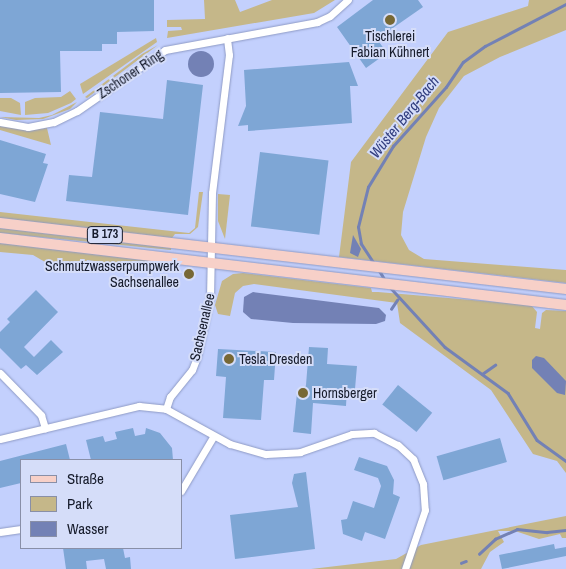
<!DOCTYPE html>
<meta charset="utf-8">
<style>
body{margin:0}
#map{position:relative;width:566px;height:569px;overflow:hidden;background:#c3d0fd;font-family:"Archivo Narrow",sans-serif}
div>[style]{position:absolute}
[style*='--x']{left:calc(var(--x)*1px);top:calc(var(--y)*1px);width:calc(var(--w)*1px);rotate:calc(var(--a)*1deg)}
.green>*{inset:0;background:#c5b789}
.water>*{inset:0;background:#7381b5}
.round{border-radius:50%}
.stream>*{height:2.5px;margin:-1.25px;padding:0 1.25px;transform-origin:1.25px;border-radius:1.25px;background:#7381b5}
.building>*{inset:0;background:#7ea6d5;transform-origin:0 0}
.roads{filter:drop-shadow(0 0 1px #8e9ac5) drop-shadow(0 0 1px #8e9ac5)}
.street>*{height:7px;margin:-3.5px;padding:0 3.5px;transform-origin:3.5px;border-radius:3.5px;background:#fff}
.primary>*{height:10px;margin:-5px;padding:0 5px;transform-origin:5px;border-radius:5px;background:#f7d0c8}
.dots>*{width:14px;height:14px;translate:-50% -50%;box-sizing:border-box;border:2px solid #d5ddf9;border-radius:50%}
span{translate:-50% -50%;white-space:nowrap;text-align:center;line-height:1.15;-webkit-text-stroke:4px #d5ddf9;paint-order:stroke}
.shield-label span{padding:1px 4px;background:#d5ddf9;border:1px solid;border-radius:4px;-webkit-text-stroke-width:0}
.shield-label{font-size:12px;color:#161b2b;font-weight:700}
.poi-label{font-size:14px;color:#161b2b}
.right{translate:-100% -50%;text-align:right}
.left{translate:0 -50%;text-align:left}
.street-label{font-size:14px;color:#161b2b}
.water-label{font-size:15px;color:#313d7e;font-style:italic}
.legend{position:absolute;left:20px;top:459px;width:162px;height:90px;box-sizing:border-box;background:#d5ddf9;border:1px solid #898fa7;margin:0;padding:6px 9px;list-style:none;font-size:15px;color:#161b2b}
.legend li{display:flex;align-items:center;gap:10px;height:25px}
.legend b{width:25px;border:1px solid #898fa7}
</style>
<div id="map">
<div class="green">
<i style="clip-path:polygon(204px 0,235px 0,240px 12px,272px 0,335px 0,314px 13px,167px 38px,168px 31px,182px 30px,181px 27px,167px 27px,167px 20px,205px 19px)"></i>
<i style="clip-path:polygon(529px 0,566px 0,566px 30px,500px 57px,464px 76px,439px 108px,426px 137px,403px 212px,401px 235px,409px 250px,424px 259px,566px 270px,566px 283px,339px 257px,351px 162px,448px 32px,528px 6px)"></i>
<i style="clip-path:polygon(156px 38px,157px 42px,83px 94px,80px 84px)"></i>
<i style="clip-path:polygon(158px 45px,87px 98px,85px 97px,142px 54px)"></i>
<i style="clip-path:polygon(70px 91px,76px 99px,71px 103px,48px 113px,25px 115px,25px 102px,35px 98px,61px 97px)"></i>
<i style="clip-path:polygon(0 98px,11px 98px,20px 103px,21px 115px,0 111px)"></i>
<i style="clip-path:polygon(77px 102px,70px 109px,43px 119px,16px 120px,0 117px,39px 118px,52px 115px)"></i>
<i style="clip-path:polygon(0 126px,29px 130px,47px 128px,51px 145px,0 130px)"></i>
<i style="clip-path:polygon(199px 192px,203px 192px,198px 227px,190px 234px,175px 234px,172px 238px,0 218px,0 212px,189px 233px,195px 228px)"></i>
<i style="clip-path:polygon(218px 194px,230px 195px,225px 239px,218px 221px)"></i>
<i style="clip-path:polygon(0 228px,171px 248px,171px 250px,0 233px)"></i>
<i style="clip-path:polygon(0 243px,169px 263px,169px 267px,182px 273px,87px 260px,83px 270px,45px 262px,33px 255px,0 252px)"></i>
<i style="clip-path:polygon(243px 273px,371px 288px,372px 292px,378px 292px,531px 305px,537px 312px,535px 328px,540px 329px,542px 313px,546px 310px,566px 311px,566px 473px,557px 461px,533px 454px,491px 390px,400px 323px,397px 303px,254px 284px,243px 286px,235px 293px,230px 316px,218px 314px,215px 305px,222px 281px,233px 274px)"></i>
<i style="clip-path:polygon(566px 516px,566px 538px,562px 538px,560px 534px,539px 539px,515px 531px,498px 531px,504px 542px,490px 552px,481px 569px,311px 569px,396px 559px,421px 545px)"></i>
</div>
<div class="water">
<i class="round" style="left:188px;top:51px;width:26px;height:26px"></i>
<i style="clip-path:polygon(353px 235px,361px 249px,358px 257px,350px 253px)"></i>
<i style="clip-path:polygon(253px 292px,379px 308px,386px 315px,385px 321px,376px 324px,293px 323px,251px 319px,243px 312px,244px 297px)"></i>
<i style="clip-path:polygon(536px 356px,544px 358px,566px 381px,565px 395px,557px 393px,532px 368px,532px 360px)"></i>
</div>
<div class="stream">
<i style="--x:374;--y:264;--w:24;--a:-123"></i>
<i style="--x:361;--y:244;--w:17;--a:-100"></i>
<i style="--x:358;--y:227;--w:41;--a:-76"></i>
<i style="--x:368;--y:187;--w:48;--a:-58.6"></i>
<i style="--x:393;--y:146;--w:79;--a:-48.1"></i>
<i style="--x:446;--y:87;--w:30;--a:-56"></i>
<i style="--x:463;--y:62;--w:27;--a:-36"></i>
<i style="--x:485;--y:46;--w:91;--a:-27.4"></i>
<i style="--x:379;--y:270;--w:12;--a:59"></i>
<i style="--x:390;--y:287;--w:81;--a:47.5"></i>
<i style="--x:445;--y:347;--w:78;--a:36.1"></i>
<i style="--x:508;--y:393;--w:55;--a:58.3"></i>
<i style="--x:537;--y:440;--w:36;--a:36"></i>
<i style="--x:391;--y:309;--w:11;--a:-56"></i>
<i style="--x:482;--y:374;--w:16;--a:-35"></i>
<i style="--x:479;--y:554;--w:22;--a:-43"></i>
<i style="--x:495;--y:539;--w:24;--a:-24"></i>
<i style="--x:517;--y:529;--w:30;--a:6"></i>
<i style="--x:547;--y:532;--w:19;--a:-6"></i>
<i style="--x:461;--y:563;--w:5;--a:-22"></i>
</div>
<div class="building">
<i style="clip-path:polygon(0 0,154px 0,154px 31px,117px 32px,117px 44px,102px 44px,102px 51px,60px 51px,61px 92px,0 93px)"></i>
<i style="clip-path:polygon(373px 0,418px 0,423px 7px,377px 39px,387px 53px,366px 68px,337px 27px)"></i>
<i style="clip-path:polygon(349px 62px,358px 86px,350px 86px,352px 123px,248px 131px,248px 125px,238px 126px,246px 106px,244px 70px)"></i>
<i style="clip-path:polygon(167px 80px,203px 85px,188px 215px,66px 201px,69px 175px,92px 177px,100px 112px,163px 119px)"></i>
<i style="clip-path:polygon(0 140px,46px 154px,43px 163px,48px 164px,35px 202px,0 194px)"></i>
<i style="left:260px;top:152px;width:69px;height:75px;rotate:7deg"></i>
<i style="clip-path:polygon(191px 268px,194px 276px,188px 279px,185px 270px)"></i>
<i style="clip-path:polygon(36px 290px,58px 312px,24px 347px,34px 357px,51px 340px,63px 352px,37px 375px,26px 365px,21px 369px,0 348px,0 332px,10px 322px,7px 319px)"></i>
<i style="clip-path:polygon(309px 347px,328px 348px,327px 364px,357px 366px,355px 389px,347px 388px,346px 406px,313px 403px,311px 434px,293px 432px,297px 393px,303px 394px,306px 385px)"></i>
<i style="clip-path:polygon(218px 349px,276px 352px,274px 380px,264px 380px,261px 420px,223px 418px,226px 377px,216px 376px)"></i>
<i style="left:398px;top:385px;width:44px;height:25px;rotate:39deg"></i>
<i style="clip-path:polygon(133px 428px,135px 436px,145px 434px,146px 428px,160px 433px,172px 448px,173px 460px,91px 460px,86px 440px,103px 436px,105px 442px,117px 439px,115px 432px)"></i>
<i style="left:500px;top:438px;width:25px;height:66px;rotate:74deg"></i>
<i style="clip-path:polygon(66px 444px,70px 460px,21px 460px,21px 483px,0 488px,0 461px)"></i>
<i style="clip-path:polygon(359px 457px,387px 466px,394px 480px,393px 494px,400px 497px,385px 539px,365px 532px,362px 541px,343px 534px,341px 520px,347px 519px,353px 501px,374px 508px,381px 486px,378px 478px,354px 470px)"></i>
<i style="clip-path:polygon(306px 472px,315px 549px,235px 559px,230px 515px,298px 507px,292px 483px,294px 474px)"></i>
<i style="clip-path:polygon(554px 544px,555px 549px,566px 547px,566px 556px,502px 569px,499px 555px)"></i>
<i style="clip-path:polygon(63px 548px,123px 548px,125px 558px,130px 557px,131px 569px,106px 569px,104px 559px,86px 561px,87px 569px,66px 569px)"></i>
</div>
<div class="roads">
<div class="street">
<i style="--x:0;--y:122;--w:28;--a:10"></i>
<i style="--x:28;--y:127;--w:26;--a:-11"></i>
<i style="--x:54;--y:122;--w:25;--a:-26"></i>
<i style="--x:77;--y:111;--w:107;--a:-34.7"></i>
<i style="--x:165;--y:50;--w:155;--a:-10.4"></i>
<i style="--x:317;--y:22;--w:14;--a:-25"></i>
<i style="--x:330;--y:16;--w:24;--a:-42"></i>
<i style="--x:0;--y:373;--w:59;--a:45.7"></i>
<i style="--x:41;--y:415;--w:14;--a:73"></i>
<i style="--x:166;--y:409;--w:13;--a:-72"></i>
<i style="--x:170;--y:397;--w:35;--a:-51"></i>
<i style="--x:192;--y:370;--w:14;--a:-69"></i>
<i style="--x:197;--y:357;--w:60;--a:-77.6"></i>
<i style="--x:210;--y:298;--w:105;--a:-88.9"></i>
<i style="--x:212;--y:193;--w:139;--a:-83"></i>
<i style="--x:229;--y:55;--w:17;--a:-97"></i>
<i style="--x:0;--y:439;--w:143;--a:-13.4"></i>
<i style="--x:139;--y:406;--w:27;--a:6"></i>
<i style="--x:166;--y:409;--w:73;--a:28.7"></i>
<i style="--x:230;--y:444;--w:37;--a:16"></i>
<i style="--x:266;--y:454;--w:34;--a:-3"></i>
<i style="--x:300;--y:452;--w:55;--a:-19.1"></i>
<i style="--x:352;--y:434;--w:22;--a:-3"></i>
<i style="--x:374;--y:433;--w:27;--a:27"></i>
<i style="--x:398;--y:445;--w:21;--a:43"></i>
<i style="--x:413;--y:459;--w:27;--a:68"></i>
<i style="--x:423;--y:484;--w:26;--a:86"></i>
<i style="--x:425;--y:510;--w:62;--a:108.7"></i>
<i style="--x:181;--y:491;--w:63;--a:-59.3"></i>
<i style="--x:0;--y:532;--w:21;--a:-8"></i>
</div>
<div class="primary">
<i style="--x:0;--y:223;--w:570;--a:6.65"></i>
<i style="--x:0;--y:238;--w:570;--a:6.75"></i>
</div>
</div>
<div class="dots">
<i style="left:390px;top:20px;background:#776835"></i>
<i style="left:189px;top:274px;background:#776835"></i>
<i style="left:229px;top:359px;background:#776835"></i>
<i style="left:303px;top:393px;background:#776835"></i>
</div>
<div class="shield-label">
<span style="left:105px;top:235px">B 173</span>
</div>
<div class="poi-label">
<span style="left:390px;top:44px">Tischlerei<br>Fabian Kühnert</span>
<span class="right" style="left:179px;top:274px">Schmutzwasserpumpwerk<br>Sachsenallee</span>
<span class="left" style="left:239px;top:359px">Tesla Dresden</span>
<span class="left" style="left:313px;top:393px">Hornsberger</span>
</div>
<div class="street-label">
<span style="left:130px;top:74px;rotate:-34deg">Zschoner Ring</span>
<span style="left:202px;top:327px;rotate:-77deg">Sachsenallee</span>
</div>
<div class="water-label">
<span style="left:404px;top:117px;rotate:-51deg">Wüster Berg-Bach</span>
</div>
<ul class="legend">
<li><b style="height:6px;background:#f7d0c8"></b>Straße</li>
<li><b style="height:14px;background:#c5b789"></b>Park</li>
<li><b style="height:14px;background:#7381b5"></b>Wasser</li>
</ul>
</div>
